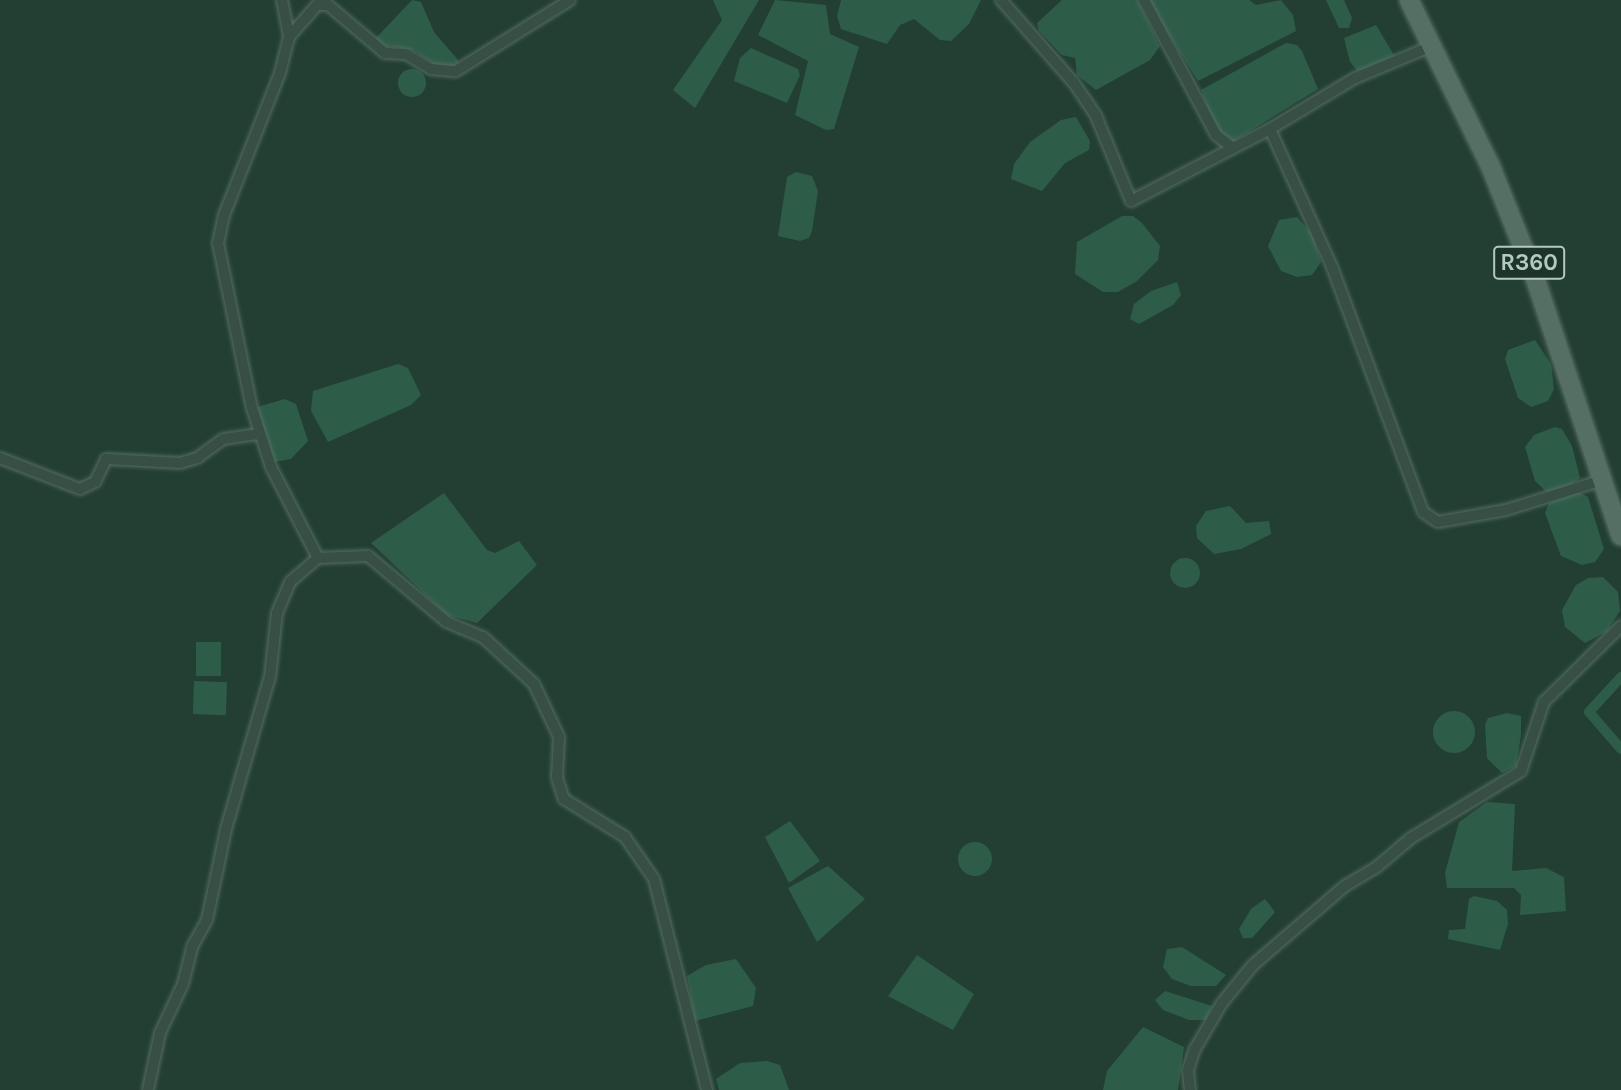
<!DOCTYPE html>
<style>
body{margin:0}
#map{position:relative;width:1621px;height:1090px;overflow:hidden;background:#233f33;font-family:Karla,sans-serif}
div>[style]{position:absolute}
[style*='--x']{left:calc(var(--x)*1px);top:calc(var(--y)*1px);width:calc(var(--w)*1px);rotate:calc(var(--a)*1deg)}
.water>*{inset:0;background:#2d5d49;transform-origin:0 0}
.round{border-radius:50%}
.canal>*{height:10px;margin:-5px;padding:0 5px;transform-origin:5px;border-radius:5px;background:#2d5d49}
.roads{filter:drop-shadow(0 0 2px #556d63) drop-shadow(0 0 2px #556d63)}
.street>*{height:10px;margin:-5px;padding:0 5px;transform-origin:5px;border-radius:5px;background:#374f45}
.primary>*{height:18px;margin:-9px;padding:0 9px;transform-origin:9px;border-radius:9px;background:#556f64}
span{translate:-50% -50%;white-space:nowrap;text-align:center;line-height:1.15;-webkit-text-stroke:7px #1c342a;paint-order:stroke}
.shield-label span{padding:2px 5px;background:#1c342a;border:2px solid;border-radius:5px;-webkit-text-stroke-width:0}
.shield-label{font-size:23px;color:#b3cac1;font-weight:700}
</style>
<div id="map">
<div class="water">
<i style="clip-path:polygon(412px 0,421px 2px,434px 32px,459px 61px,452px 69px,441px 69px,414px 50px,380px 45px,376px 38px)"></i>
<i style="clip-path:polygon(713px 0,759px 0,695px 108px,673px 90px,722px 20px)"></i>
<i style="clip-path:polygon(775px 0,826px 5px,830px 34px,859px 47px,834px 129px,826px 130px,795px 115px,808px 61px,758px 35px)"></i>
<i style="clip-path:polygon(841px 0,981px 0,969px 24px,951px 41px,940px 40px,914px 19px,900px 25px,887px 44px,841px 29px,837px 16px)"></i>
<i style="clip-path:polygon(1062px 0,1137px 0,1160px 46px,1150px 60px,1096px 90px,1077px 75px,1075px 58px,1062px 55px,1039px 31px,1037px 23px)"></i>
<i style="clip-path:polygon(1147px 0,1249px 0,1256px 5px,1281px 0,1293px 15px,1296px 31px,1198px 81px)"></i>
<i style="clip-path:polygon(1326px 0,1344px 0,1352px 18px,1349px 28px,1339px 28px)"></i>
<i style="clip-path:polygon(1376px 25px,1394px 55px,1391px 62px,1359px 73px,1350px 62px,1344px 38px)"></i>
<i style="clip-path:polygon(1286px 43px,1297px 45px,1302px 51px,1318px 89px,1232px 142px,1216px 130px,1201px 90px)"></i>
<i style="clip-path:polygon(751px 48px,798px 69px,800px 75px,787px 103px,734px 81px,740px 58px)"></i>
<i class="round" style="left:398px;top:69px;width:28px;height:28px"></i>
<i style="clip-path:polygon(1076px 117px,1090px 141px,1089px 150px,1065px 163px,1042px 191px,1011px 179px,1014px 164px,1030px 142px,1061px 120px)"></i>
<i style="clip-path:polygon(796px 172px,812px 176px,818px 191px,812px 231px,809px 238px,800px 241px,778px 236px,787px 177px)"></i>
<i style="clip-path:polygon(1122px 216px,1133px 216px,1142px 223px,1160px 246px,1158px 260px,1137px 281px,1118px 292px,1103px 292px,1075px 274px,1077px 242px)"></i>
<i style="clip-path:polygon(1297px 217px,1312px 234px,1321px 262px,1312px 275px,1297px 277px,1281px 271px,1268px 246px,1279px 220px)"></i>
<i style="clip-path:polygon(1177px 282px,1181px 295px,1173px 305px,1139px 324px,1130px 319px,1134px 304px,1151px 291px)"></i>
<i style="clip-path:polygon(1535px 340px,1551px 364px,1554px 389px,1548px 401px,1531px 407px,1518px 398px,1505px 359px,1508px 350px)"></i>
<i style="clip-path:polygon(398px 364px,408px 368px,421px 395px,411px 405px,328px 442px,311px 411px,313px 391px)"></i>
<i style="clip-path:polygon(285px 399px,296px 404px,308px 441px,291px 459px,274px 462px,257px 407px)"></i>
<i style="clip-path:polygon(1555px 427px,1562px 429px,1572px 446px,1580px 478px,1563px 490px,1549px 494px,1535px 481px,1525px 447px,1534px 435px)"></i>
<i style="clip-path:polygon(1579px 492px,1588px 497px,1604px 549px,1595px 562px,1582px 565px,1561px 556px,1545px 513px,1549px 503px)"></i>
<i style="clip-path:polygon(444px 493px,487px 550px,495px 553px,519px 541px,537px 565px,477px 623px,447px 615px,371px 543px)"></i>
<i style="clip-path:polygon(1230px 506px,1246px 523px,1269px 521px,1271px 534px,1241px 549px,1214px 554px,1197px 538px,1196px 526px,1206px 511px)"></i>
<i class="round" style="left:1170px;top:558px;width:30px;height:30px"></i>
<i style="clip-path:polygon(1603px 577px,1618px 592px,1620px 611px,1606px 632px,1585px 643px,1565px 627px,1562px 610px,1576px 585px,1588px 578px)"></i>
<i style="left:196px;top:642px;width:25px;height:34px"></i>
<i style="left:194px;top:681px;width:33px;height:33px;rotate:2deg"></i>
<i class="round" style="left:1433px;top:711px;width:42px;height:42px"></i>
<i style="clip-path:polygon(1507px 713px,1521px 716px,1521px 735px,1516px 766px,1502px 773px,1487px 758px,1485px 725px,1488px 718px)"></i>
<i style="clip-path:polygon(1487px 802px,1515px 804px,1512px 871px,1546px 868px,1564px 877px,1566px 911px,1520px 915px,1521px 895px,1514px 888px,1447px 888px,1445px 873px,1459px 822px)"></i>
<i style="clip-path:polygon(790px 821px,820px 861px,789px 883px,765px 837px)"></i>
<i class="round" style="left:958px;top:842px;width:34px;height:34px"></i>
<i style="clip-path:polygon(828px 866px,865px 899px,817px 942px,788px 888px)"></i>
<i style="clip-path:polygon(1474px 896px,1497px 901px,1507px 910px,1508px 924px,1500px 950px,1448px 939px,1449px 930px,1465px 929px,1469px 899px)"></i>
<i style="clip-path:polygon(1265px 899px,1275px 912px,1252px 938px,1243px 938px,1239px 929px,1251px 909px)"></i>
<i style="clip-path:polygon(1182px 947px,1226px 975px,1216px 986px,1191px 986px,1172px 979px,1163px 967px,1167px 949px)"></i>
<i style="clip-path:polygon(917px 955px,974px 994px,953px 1030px,888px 996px)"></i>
<i style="clip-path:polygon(736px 959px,756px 988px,753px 1006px,695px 1021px,687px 976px,706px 965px)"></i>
<i style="clip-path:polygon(1165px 991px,1212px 1006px,1206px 1020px,1189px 1020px,1163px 1010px,1155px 1000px)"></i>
<i style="clip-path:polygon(1143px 1027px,1184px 1047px,1178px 1090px,1103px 1090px,1107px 1071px)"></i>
<i style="clip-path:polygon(767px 1061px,780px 1065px,789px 1090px,719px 1090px,716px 1079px,740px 1063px)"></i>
</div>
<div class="canal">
<i style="--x:1621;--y:677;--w:47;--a:132.4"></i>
<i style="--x:1589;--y:712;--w:49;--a:49.1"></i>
</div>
<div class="roads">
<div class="street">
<i style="--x:282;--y:0;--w:38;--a:79"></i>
<i style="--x:289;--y:37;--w:37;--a:104"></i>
<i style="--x:280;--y:73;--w:153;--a:111.5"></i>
<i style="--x:224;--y:215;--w:29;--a:102"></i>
<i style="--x:218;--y:243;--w:168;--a:78.4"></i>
<i style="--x:252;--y:408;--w:62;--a:72.1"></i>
<i style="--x:271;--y:467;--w:102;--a:62.7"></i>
<i style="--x:318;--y:558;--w:50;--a:-2.3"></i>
<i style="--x:368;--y:556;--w:103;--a:39.9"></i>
<i style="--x:447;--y:622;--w:39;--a:23"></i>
<i style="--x:483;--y:637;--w:69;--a:42.7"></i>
<i style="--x:534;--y:684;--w:59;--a:64.7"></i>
<i style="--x:559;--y:737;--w:41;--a:92.8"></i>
<i style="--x:557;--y:778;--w:22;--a:72"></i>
<i style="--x:564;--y:799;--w:72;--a:31.9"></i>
<i style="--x:625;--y:837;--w:51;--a:55.4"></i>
<i style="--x:654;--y:879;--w:218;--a:75.9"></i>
<i style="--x:1001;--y:0;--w:111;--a:48.7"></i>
<i style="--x:1074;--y:83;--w:40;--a:56"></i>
<i style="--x:1096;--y:116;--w:92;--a:67.6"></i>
<i style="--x:1131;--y:201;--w:157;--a:-27.4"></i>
<i style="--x:1144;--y:0;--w:153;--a:61.9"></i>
<i style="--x:1216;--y:135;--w:20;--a:37"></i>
<i style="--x:289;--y:37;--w:43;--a:-48.8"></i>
<i style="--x:317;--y:5;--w:11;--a:0"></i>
<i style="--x:328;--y:5;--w:75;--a:40.1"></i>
<i style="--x:385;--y:53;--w:21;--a:3"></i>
<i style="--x:406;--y:54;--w:29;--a:31"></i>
<i style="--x:431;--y:69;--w:25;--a:5"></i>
<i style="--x:456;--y:71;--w:134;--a:-31.9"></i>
<i style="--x:1432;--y:46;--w:83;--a:157.4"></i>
<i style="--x:1355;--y:78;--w:99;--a:149"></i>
<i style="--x:1270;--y:129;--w:151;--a:65.8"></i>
<i style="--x:1332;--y:267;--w:261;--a:69.6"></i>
<i style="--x:1423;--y:512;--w:18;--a:34"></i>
<i style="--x:1438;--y:522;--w:69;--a:-10"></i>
<i style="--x:1506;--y:510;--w:102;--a:-17.2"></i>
<i style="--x:0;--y:458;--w:86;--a:21.2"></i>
<i style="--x:80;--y:489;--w:17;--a:-25"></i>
<i style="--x:95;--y:482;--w:25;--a:-64"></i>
<i style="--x:106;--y:459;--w:74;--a:3.1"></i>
<i style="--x:180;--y:463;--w:18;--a:-16"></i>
<i style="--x:197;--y:458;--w:32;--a:-36"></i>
<i style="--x:223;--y:439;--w:37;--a:-8"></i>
<i style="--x:148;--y:1090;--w:58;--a:-78.1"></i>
<i style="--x:160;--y:1033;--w:54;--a:-64.9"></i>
<i style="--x:183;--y:984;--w:38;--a:-76"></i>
<i style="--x:192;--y:947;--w:31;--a:-61"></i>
<i style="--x:207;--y:920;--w:93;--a:-78.2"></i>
<i style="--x:226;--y:829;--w:158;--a:-73.9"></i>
<i style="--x:270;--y:677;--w:64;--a:-83.8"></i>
<i style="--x:277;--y:613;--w:34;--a:-67"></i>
<i style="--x:290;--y:582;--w:37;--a:-41"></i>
<i style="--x:1190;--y:1090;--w:20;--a:-96"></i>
<i style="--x:1188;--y:1070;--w:22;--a:-72"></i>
<i style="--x:1195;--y:1049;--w:53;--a:-59.6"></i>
<i style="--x:1222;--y:1003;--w:49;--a:-50.8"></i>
<i style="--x:1253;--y:965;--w:121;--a:-40.7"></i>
<i style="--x:1345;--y:886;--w:39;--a:-31"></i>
<i style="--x:1378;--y:866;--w:43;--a:-40.3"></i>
<i style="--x:1411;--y:838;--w:129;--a:-31.3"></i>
<i style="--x:1521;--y:771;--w:73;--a:-71.6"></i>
<i style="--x:1544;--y:702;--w:108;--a:-44.6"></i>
</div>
<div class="primary">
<i style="--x:1409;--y:0;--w:184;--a:63.9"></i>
<i style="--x:1490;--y:165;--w:118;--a:68.2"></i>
<i style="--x:1534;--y:275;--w:275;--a:71.6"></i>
</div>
</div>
<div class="shield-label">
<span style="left:1529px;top:263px">R360</span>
</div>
</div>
